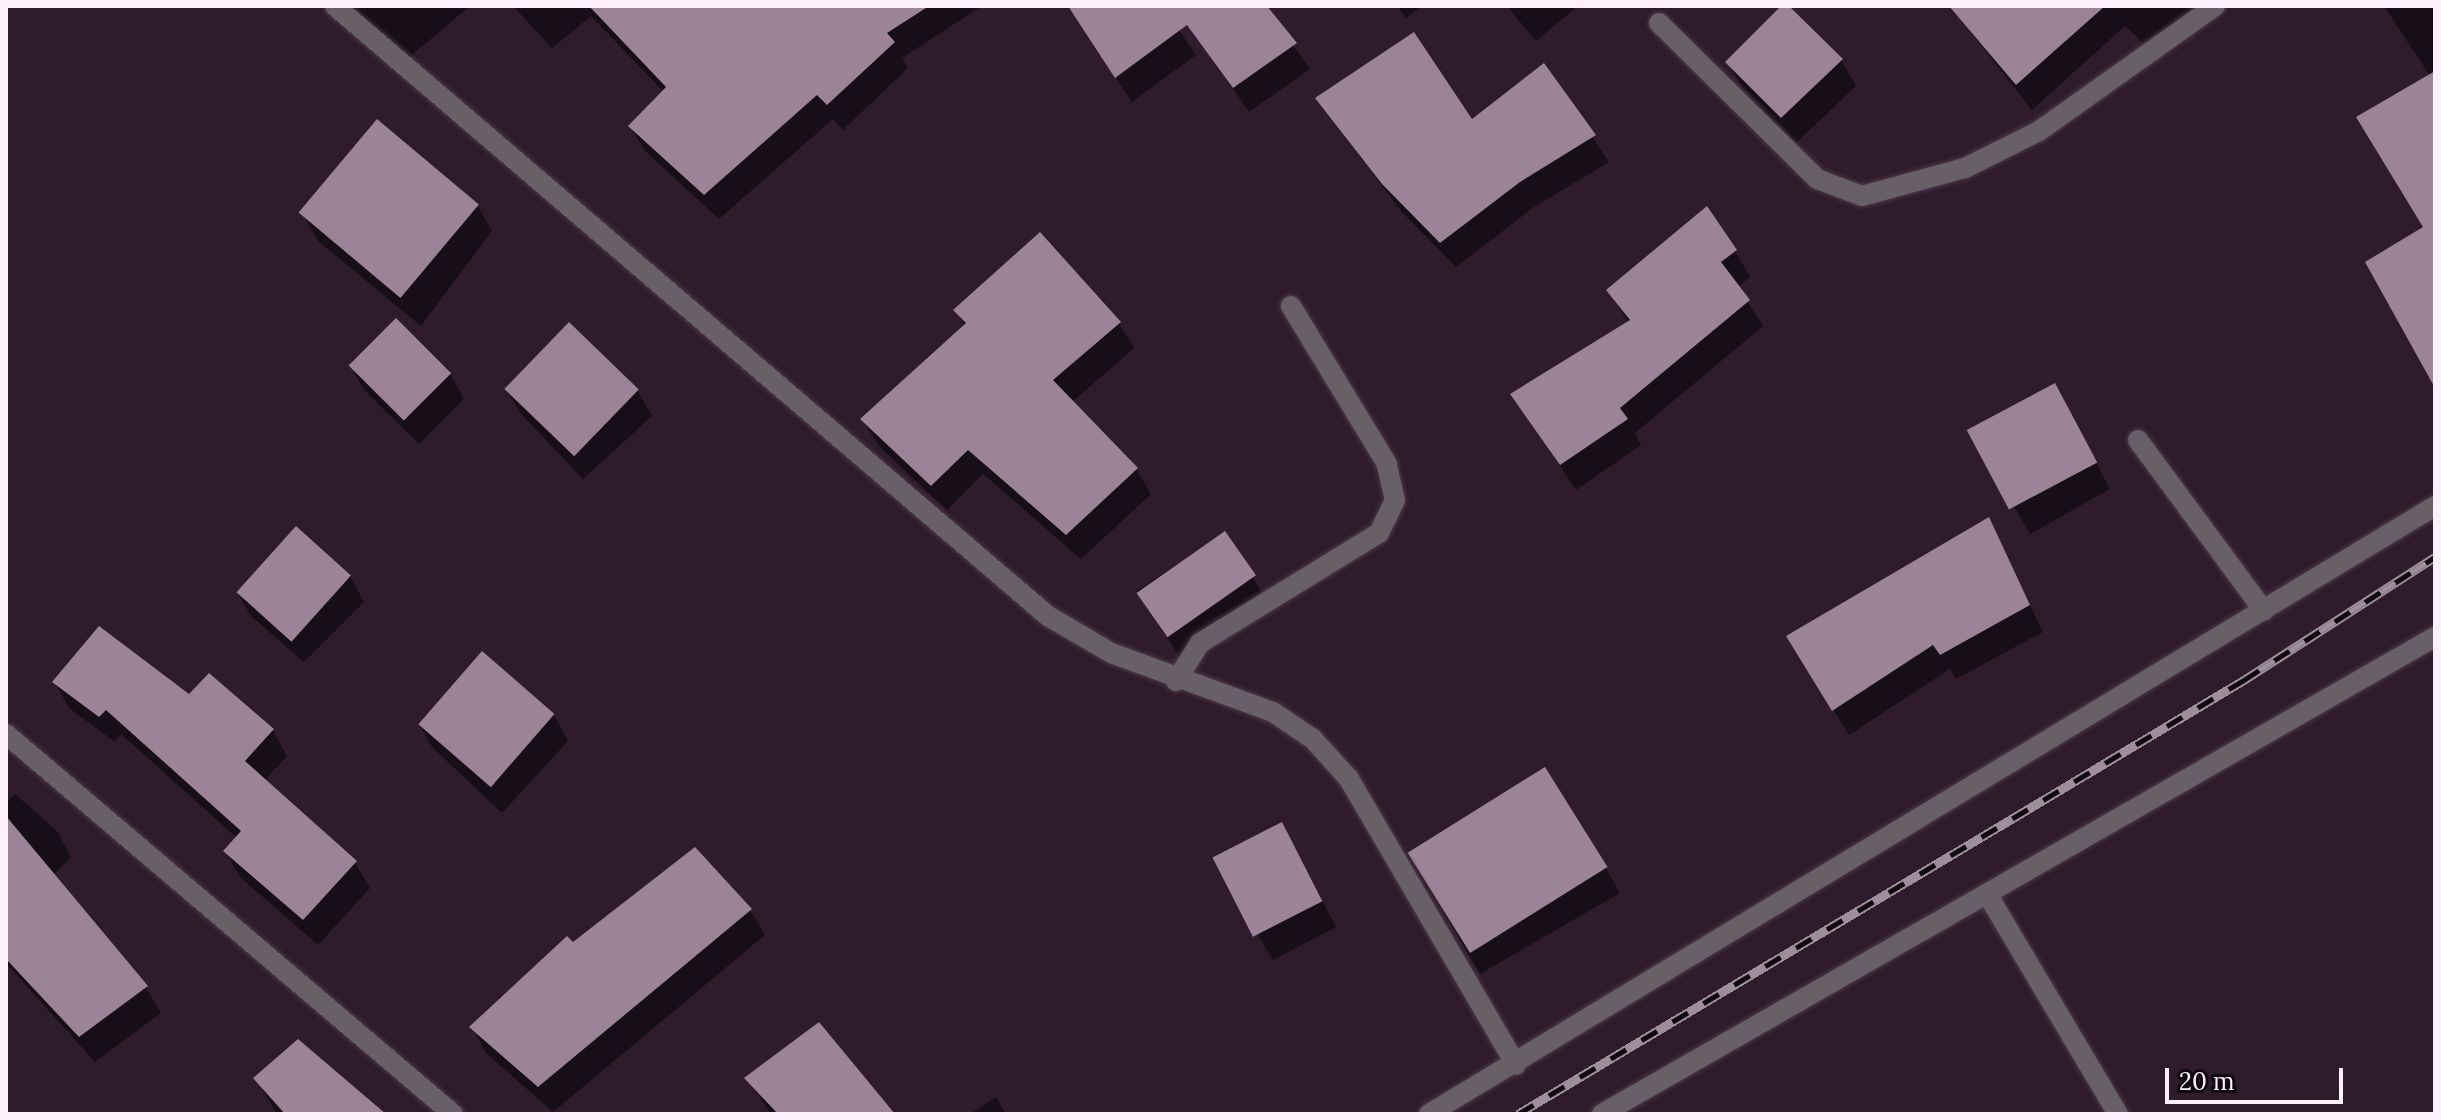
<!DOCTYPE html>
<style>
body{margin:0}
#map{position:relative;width:2441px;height:1120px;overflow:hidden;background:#2e1b2c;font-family:Lora,serif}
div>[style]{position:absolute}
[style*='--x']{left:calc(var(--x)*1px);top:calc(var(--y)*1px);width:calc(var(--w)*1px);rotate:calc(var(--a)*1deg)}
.shadow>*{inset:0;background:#0007;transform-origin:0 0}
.building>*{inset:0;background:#9c8498;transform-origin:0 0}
.roads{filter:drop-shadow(0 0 2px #4b3949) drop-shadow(0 0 2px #4b3949)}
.minor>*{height:20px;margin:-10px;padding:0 10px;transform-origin:10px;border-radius:10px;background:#695f67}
.rail>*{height:9px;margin-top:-4.5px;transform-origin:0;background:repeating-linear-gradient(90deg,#110910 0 18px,#9e8e9c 0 36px);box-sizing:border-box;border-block:2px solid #9e8e9c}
span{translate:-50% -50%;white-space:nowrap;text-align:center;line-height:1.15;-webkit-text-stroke:8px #110910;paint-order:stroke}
.frame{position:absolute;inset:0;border:8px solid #fdf0fb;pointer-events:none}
.scale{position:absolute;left:2165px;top:1068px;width:178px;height:36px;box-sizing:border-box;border:4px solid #fdf0fb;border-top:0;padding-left:10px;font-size:24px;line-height:28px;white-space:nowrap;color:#fdf0fb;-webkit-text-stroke:6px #110910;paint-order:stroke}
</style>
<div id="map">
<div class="shadow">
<i style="clip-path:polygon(345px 6px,470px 6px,407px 59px)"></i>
<i style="clip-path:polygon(513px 6px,982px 6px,902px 58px,908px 68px,843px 130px,833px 119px,719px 219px,645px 151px,630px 126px,664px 92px,591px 16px,552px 48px)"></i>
<i style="clip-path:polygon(1068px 6px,1163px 6px,1196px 55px,1132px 102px)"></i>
<i style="clip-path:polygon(1192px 6px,1265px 6px,1310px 69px,1249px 112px,1181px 13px)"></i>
<i style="clip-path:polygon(1397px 6px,1422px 6px,1406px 18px)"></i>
<i style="clip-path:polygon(1507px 6px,1578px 6px,1536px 41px)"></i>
<i style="clip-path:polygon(1783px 6px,1841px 60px,1856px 86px,1796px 143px,1742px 87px,1728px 62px)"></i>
<i style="clip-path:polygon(1950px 6px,2197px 6px,2150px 49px,2125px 26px,2032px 110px)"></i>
<i style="clip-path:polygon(2384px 6px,2435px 6px,2435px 363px,2425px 228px,2430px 76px)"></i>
<i style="clip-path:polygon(1544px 66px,1609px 162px,1534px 207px,1456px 267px,1400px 210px,1317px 99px,1472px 122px)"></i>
<i style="clip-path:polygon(477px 205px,492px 231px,421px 326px,318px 241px,303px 215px)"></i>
<i style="clip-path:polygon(1735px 251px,1750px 277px,1738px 287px,1763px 326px,1635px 433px,1641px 445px,1576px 490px,1513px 394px,1629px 323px,1608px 290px)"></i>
<i style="clip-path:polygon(956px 310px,1119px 323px,1134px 348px,1072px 402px,1136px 469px,1151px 494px,1081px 559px,983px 474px,947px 510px,878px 445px,863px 420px,965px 327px)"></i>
<i style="clip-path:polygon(350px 364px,450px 374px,464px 399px,419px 444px,364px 390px)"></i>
<i style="clip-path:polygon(506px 389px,637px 390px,652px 416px,583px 479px,521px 414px)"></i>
<i style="clip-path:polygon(2068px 411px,2110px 489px,2030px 534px,1970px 432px)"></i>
<i style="clip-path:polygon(1988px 519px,2043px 632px,1956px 679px,1950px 669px,1849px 735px,1804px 662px)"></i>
<i style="left:1224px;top:534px;width:82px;height:104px;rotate:57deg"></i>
<i style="clip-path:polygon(350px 576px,364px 602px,304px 662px,251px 616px,236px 590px)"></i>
<i style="clip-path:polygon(209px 676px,273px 731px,287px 756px,264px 781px,355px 863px,370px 888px,318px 945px,240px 877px,225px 851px,237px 838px,121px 734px,115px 742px,69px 708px,55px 683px,189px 696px)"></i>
<i style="clip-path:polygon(554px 715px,568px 741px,502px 813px,432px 747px,418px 722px)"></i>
<i style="clip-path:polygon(15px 794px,57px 831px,71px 857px,53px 875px,146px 988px,161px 1013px,95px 1062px,6px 963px,6px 803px)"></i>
<i style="clip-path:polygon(1296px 850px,1336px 927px,1273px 960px,1258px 935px)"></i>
<i style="clip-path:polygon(1409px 851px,1606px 868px,1620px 893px,1480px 974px)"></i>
<i style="clip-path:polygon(750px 910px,765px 935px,553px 1112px,486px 1053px,472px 1027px,573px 945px)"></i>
<i style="clip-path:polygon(747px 1078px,893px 1114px,771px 1114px)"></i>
<i style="clip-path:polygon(256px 1079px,383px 1114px,277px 1114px)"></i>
<i style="clip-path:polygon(996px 1097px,1006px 1114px,970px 1114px)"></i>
</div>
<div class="building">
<i style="clip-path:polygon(589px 6px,929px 6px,887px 33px,895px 42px,827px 105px,817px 95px,704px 195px,628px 126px,666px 87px)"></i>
<i style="clip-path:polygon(1068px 6px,1267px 6px,1297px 43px,1233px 88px,1187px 25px,1115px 78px)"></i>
<i style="clip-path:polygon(1781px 6px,1789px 6px,1843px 59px,1781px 118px,1725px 62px)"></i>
<i style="clip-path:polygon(1949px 6px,2105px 6px,2016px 85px)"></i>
<i style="clip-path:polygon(1414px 32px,1472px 119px,1544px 63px,1596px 135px,1520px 182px,1440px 243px,1382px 184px,1315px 98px)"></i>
<i style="clip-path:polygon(2435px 71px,2435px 388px,2365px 262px,2423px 227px,2356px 117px)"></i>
<i style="left:377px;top:119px;width:133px;height:122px;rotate:40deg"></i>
<i style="clip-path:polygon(1707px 206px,1737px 250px,1721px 262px,1750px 300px,1620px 408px,1628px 419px,1560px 465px,1510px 394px,1630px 320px,1606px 290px)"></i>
<i style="clip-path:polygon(1040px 232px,1121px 322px,1053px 380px,1138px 468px,1066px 535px,968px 450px,931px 486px,860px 419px,966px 323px,953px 310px)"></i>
<i style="left:396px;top:318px;width:78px;height:67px;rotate:45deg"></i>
<i style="left:569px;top:322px;width:97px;height:93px;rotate:44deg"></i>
<i style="left:2055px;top:383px;width:90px;height:100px;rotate:62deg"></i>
<i style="clip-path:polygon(1989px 517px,2030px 605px,1940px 655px,1933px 645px,1832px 711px,1786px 636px)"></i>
<i style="left:296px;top:526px;width:74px;height:89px;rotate:42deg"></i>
<i style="left:1225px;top:531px;width:54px;height:108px;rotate:55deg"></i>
<i style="clip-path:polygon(99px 626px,189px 694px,209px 673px,274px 729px,245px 761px,357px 861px,303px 920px,223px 851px,241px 831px,106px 710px,99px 717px,52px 682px)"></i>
<i style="left:482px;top:651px;width:96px;height:97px;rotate:41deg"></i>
<i style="left:1545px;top:767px;width:118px;height:162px;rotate:58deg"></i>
<i style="clip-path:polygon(6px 816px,148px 986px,79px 1037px,6px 959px)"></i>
<i style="left:1282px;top:822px;width:89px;height:78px;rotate:63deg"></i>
<i style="clip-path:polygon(695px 847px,752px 909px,538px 1087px,469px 1027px,567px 936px,573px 942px)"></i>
<i style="clip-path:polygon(819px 1022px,895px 1114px,778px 1114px,744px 1078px)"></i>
<i style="clip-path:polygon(298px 1039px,386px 1114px,285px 1114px,253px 1078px)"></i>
</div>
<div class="roads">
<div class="minor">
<i style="--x:335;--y:6;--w:938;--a:40.55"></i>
<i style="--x:1048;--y:616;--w:73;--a:30.4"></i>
<i style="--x:1111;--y:653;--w:172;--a:20"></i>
<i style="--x:1273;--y:712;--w:48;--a:34"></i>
<i style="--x:1313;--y:739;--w:54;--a:48"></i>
<i style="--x:1349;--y:779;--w:331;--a:59.7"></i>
<i style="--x:1659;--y:23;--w:222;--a:44.6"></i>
<i style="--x:1817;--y:179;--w:48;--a:20.7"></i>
<i style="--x:1862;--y:196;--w:107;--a:-15.2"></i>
<i style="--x:1965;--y:168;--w:83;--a:-26.6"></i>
<i style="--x:2039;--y:131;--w:216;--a:-35.4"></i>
<i style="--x:2138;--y:440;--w:212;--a:53.6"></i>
<i style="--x:1176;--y:681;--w:45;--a:-57.7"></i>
<i style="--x:1200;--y:643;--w:210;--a:-31.6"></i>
<i style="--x:1379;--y:533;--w:37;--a:-64"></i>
<i style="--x:1395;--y:500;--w:37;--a:-103"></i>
<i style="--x:1387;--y:464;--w:185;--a:-121.3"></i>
<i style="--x:6;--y:734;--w:587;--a:40.37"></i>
<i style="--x:1989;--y:897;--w:252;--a:59.3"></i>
<i style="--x:1429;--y:1114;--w:1175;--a:-31.15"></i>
<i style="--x:1602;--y:1114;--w:960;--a:-29.8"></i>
</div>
</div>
<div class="rail">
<i style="--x:1518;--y:1114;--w:846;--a:-30.87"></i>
<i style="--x:2244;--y:680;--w:227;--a:-32.8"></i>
</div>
<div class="frame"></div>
<div class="scale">20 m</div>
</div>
